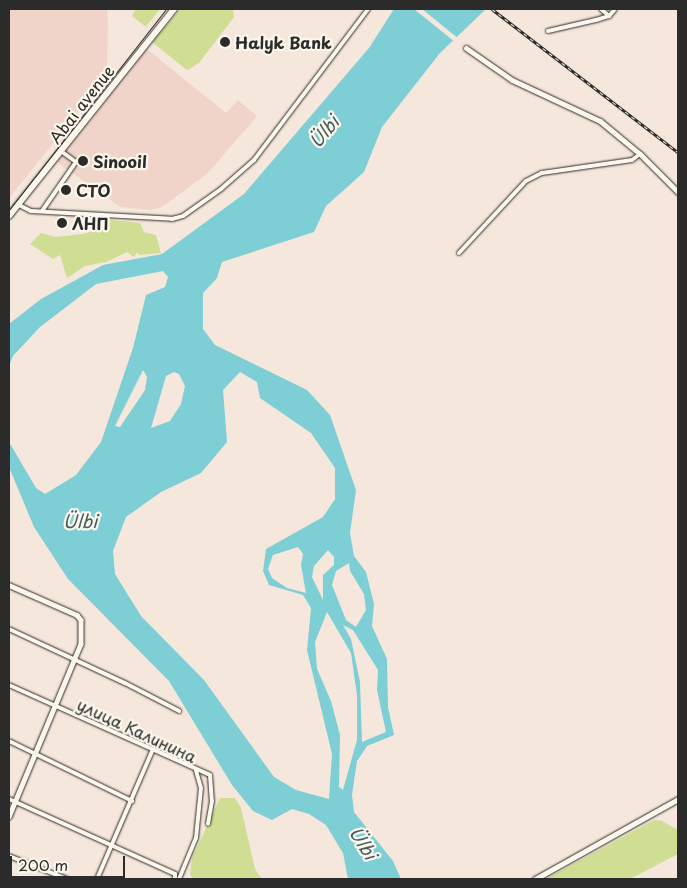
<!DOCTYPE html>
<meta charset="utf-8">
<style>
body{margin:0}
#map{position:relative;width:687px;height:888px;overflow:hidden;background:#f6e7dc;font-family:"Playpen Sans",sans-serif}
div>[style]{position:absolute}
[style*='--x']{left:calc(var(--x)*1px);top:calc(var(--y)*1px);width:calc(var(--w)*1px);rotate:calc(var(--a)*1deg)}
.built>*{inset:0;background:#f0d4c9}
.green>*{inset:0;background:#cfde92}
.water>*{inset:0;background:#7dced5}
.pier>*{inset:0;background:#f6e7dc}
.roads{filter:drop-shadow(0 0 1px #2b2b2b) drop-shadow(0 0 1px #2b2b2b)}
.minor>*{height:4px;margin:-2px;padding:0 2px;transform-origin:2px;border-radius:2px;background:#fbf7ec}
.tertiary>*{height:4.5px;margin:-2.25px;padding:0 2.25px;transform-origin:2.25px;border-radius:2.25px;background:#fbf7ec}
.secondary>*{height:5px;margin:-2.5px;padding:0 2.5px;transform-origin:2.5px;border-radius:2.5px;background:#fbf7ec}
.primary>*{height:5.5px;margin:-2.75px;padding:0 2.75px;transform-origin:2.75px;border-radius:2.75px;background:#fbf7ec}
.tram>*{height:1px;margin:-0.5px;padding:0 0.5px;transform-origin:0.5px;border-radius:0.5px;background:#2b2b2b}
.rail>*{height:3px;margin-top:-1.5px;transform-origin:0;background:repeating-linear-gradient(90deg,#fbf7ec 0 4px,#2b2b2b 0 8px);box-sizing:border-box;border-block:1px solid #2b2b2b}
.dots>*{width:14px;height:14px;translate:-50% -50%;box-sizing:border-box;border:2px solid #fbf7ec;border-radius:50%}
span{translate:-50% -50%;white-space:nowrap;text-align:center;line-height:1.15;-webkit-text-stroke:4.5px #fbf7ec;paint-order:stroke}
.poi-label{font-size:16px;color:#2b2b2b;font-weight:700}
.left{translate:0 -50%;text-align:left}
.street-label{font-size:16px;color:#2b2b2b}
.water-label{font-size:18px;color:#445c5e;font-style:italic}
.frame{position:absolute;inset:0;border:10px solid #2b2b2b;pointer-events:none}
.scale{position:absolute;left:10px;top:856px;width:115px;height:22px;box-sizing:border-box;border:2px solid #2b2b2b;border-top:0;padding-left:6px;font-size:15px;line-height:18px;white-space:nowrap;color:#2b2b2b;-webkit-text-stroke:4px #fbf7ec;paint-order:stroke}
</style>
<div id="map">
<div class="built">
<i style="clip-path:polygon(9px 9px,107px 9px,108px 23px,107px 70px,80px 110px,9px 198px)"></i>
<i style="clip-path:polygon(147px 49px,226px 113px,238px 100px,257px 116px,208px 173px,162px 207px,151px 210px,120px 207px,57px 162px)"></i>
</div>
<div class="green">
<i style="clip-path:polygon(136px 9px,160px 9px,146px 27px,132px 16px)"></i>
<i style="clip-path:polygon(181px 9px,233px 9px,234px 17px,199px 63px,187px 70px,152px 42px)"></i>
<i style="clip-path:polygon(111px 220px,140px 223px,144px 232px,156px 235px,161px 253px,139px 255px,137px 252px,134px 257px,127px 252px,106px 262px,85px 266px,67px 278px,60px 255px,53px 259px,30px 244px,41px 233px,56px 237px,83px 234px,106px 227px)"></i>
<i style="clip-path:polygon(220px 798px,235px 798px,241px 808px,255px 869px,262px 879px,193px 879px,190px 874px,192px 858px)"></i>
<i style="clip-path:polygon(654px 820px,662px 821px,678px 830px,678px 854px,630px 879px,546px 879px)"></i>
</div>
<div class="water">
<i style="clip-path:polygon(evenodd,394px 9px,486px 9px,440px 53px,382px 127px,364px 172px,326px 206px,314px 232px,222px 262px,217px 278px,203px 293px,203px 329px,215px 345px,307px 390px,330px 415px,356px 490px,350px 533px,354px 556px,366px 572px,374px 604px,372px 626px,387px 659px,388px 707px,394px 735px,367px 746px,357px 761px,352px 795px,354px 812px,393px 861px,401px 879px,348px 879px,343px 853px,326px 825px,309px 814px,292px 809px,272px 820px,253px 811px,232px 785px,169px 681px,68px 579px,34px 527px,9px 467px,9px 442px,36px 488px,45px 494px,76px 475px,101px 442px,133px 348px,146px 295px,165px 287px,168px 277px,163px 271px,96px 284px,40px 327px,13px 356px,9px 366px,9px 324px,41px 299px,103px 265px,162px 254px,244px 194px,369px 48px,394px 9px,143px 370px,147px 377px,145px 390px,120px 427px,115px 426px,143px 370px,394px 9px,174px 372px,179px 374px,185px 386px,181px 404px,170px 421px,151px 428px,166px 376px,174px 372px,394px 9px,240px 372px,257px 382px,260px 398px,311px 433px,335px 468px,335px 499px,323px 517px,266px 549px,263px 571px,269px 585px,303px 595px,311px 608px,307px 650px,332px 754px,329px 799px,296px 790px,274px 777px,204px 680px,141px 616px,115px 574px,113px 551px,126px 517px,161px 492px,201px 473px,227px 442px,223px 390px,240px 372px,394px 9px,298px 547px,303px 554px,301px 565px,306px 593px,287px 588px,272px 578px,268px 569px,273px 555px,298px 547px,394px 9px,328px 550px,334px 557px,334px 565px,323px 575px,323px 600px,312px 577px,314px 566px,328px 550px,394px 9px,349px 563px,350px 571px,364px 594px,366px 610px,356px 627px,346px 620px,332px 585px,336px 571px,349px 563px,394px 9px,327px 612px,351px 653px,357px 695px,357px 740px,343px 790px,339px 787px,340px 735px,331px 701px,317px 669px,315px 642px,327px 612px,394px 9px,343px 625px,353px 630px,378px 670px,377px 690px,386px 732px,362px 742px,360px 682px,351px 639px,343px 625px)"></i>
</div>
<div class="pier">
<i style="clip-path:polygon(414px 9px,422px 9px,459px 39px,455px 42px)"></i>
</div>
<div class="roads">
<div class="minor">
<i style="--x:601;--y:9;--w:11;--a:41"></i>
<i style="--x:548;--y:31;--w:49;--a:-12.9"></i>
<i style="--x:596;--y:20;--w:14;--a:-17"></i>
<i style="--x:609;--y:16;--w:9;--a:-49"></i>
<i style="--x:19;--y:205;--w:13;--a:27"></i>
<i style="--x:31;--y:211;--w:141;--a:3.2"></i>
<i style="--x:172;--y:219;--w:11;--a:-15"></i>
<i style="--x:183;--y:216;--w:47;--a:-35.4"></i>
<i style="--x:221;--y:189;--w:44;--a:-41.3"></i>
<i style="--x:254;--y:160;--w:189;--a:-52.9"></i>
<i style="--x:42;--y:211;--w:60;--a:-55.2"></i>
<i style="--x:76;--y:162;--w:19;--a:-144"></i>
<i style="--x:459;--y:253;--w:98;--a:-47.1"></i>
<i style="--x:526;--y:181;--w:18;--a:-27"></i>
<i style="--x:542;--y:173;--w:91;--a:-8.2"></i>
<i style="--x:632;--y:160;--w:10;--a:-37"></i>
<i style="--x:9;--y:629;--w:128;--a:25"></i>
<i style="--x:125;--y:683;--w:61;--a:27.4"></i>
<i style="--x:9;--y:685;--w:220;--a:24.1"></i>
<i style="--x:210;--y:775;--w:26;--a:86"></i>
<i style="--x:212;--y:801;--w:23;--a:100"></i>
<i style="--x:9;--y:741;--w:137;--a:26"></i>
<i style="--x:9;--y:799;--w:182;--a:24.3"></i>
<i style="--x:175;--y:874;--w:5;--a:90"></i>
<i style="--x:9;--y:856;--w:62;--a:21.6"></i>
<i style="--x:97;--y:879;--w:139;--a:-66.7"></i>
<i style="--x:179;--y:879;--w:44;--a:-67.5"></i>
<i style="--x:196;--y:838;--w:50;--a:-84.3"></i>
<i style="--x:201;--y:788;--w:18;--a:-106"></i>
</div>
<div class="tertiary">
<i style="--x:9;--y:585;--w:74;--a:23.8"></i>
<i style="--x:77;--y:615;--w:6;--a:51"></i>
<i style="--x:81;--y:620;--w:24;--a:90"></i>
<i style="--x:81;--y:644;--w:187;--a:112.6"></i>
</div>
<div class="secondary">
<i style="--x:466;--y:48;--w:56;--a:34.8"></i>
<i style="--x:512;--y:80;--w:97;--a:25"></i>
<i style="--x:600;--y:121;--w:52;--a:39.5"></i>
<i style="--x:640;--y:154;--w:54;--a:45"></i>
<i style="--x:535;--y:879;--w:164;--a:-29.2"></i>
</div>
<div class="primary">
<i style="--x:9;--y:216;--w:265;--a:-51.4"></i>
</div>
</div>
<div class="tram">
<i style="--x:9;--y:210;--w:255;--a:-52"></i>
</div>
<div class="rail">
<i style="--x:492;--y:9;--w:235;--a:37.6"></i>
</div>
<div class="dots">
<i style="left:225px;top:42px;background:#2b2b2b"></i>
<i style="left:83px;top:161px;background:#2b2b2b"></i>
<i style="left:66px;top:190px;background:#2b2b2b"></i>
<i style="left:62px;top:223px;background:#2b2b2b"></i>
</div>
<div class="poi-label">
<span class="left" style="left:235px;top:42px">Halyk Bank</span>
<span class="left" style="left:93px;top:161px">Sinooil</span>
<span class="left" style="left:76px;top:190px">СТО</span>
<span class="left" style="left:72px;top:223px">ЛНП</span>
</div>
<div class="street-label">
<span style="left:81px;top:104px;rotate:-52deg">Abai avenue</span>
<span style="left:137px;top:730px;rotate:25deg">улица Калинина</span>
</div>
<div class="water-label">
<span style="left:324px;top:132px;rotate:-50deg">Ülbi</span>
<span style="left:80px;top:521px">Ülbi</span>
<span style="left:363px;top:843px;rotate:58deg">Ülbi</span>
</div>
<div class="frame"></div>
<div class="scale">200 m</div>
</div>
